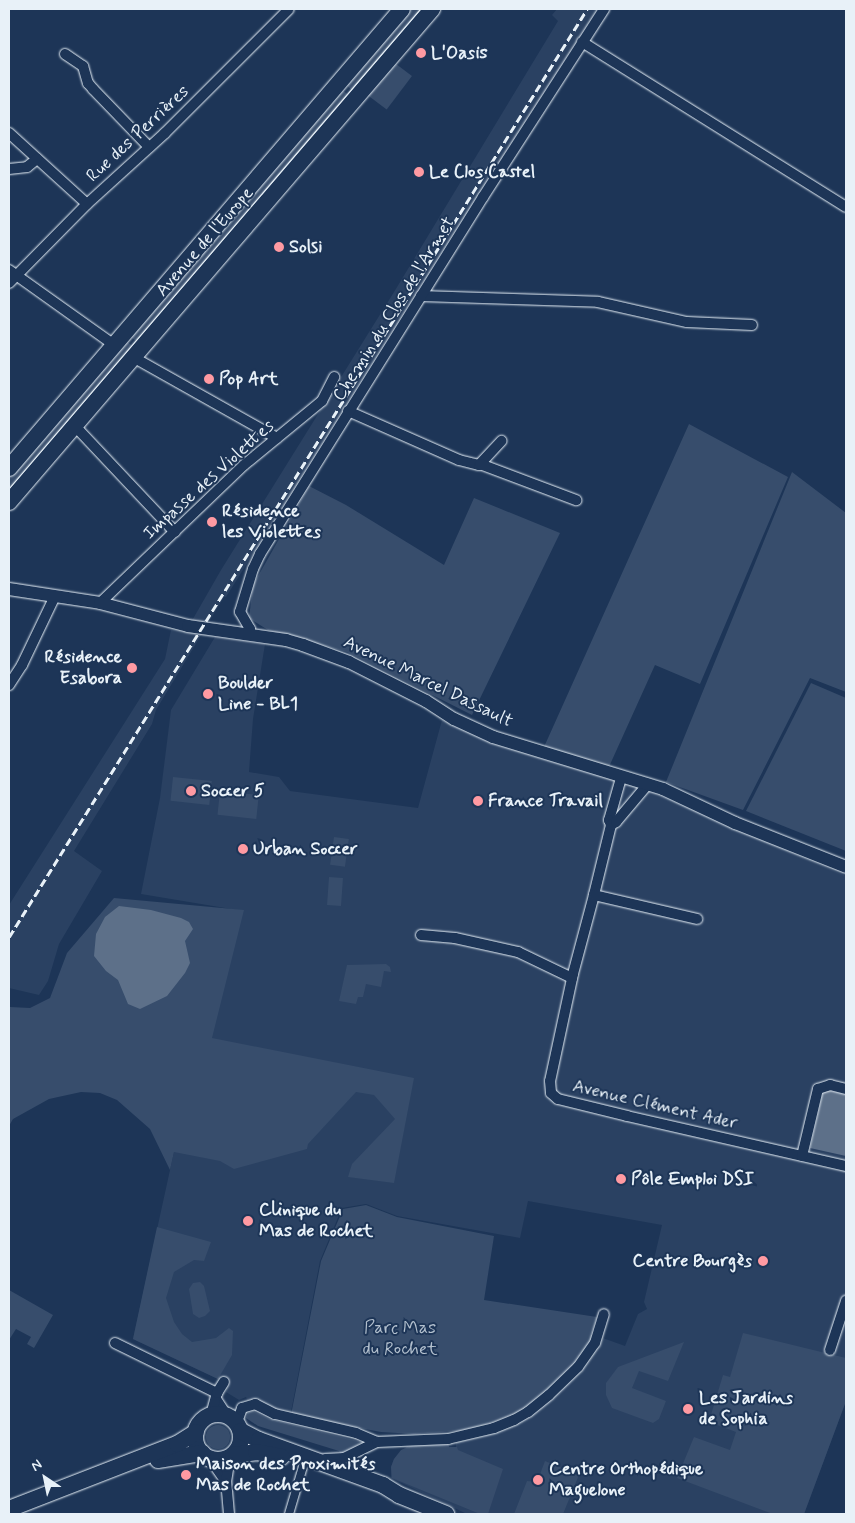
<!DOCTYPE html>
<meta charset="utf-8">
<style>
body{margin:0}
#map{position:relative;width:855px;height:1523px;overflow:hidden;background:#1d3557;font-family:Mynerve,sans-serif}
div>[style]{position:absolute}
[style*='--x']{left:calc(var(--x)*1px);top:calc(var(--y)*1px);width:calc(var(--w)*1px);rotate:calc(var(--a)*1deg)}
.built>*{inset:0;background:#2a4162}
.green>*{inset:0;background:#374d6c;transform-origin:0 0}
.round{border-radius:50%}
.water>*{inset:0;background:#5d7089}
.roads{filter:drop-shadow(0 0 1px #e8f1f8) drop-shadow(0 0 1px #e8f1f8)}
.pedestrian>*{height:8px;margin:-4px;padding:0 4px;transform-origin:4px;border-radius:4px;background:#1d3557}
.minor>*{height:10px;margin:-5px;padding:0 5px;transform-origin:5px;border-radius:5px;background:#1d3557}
.tertiary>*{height:12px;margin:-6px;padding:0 6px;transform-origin:6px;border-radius:6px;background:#1d3557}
.primary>*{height:16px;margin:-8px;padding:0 8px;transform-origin:8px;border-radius:8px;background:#1d3557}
.primary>.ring{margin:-8px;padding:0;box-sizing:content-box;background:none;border:16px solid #1d3557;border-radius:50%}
.tram>*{height:1px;margin:-0.5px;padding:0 0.5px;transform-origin:0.5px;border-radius:0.5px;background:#e8f1f8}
.rail>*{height:2.5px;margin-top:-1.25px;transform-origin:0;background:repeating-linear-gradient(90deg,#e8f1f8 0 8px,transparent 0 12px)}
.dots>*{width:14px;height:14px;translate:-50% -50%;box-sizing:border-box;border:2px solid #1d3557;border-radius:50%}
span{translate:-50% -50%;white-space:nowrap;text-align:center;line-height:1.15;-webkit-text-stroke:4px #1d3557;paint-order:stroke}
.poi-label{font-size:18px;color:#e8f1f8;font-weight:700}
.left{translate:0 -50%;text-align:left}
.right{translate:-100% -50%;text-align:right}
.street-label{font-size:18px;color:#e8f1f8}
.park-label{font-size:18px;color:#b3c0ce}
.frame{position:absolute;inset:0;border:10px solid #e8f1f8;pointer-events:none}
.north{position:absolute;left:20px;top:1453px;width:50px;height:50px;-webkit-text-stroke:4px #1d3557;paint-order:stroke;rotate:326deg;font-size:14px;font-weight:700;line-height:20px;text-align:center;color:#e8f1f8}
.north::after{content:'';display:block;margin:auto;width:18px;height:22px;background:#e8f1f8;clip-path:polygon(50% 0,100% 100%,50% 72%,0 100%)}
</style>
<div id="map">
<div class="built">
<i style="clip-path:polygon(557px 9px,598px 9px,452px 236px,226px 597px,224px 597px,156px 710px,152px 724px,74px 851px,102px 871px,59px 944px,48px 981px,39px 995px,9px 988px,9px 905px,165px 659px,171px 630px,186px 631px,221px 570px,394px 292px,558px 21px,552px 15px)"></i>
<i style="clip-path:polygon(215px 637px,265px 644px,253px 719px,249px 772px,279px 777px,290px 791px,418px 808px,442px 720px,655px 793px,846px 876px,846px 1401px,804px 1514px,467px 1514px,391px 1478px,391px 1467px,394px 1459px,407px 1446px,448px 1443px,449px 1447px,456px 1447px,456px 1442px,486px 1436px,488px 1431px,521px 1416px,600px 1337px,625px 1346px,638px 1314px,647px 1309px,644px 1302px,662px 1225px,528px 1201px,520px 1238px,397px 1216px,366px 1204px,342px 1208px,320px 1261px,291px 1412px,274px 1409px,257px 1399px,247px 1400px,246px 1397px,239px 1400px,226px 1392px,227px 1390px,218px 1379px,133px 1339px,200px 1033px,243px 911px,141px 894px,160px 798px,171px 710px)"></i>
</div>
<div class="green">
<i style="clip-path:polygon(407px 9px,428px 9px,355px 93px,344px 83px)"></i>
<i style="left:392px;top:61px;width:25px;height:42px;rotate:37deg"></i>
<i style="left:340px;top:88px;width:16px;height:325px;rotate:40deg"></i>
<i style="clip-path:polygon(126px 341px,136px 349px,9px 494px,9px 473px)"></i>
<i style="clip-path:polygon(689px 424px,788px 477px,700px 684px,655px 665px,608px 769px,544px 747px)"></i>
<i style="clip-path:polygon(792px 472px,846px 513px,846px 692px,810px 678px,743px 810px,666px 782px)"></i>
<i style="clip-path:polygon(309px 486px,346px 505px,444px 565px,474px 498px,560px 533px,472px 715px,347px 652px,268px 630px,249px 618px,253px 585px)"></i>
<i style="clip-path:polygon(811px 683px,846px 698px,846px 851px,746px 811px)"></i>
<i style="left:173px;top:777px;width:39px;height:24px;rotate:6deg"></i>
<i style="left:220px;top:791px;width:39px;height:24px;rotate:6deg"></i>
<i style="left:334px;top:837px;width:15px;height:28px;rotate:8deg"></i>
<i style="left:329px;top:877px;width:14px;height:28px;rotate:4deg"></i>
<i style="clip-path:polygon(114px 898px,244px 910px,212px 1038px,414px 1078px,394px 1183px,348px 1177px,352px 1164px,395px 1119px,374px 1095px,356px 1092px,308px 1144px,307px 1149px,234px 1169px,220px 1161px,174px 1152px,170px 1170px,150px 1129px,117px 1100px,100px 1093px,81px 1092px,49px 1099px,13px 1119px,9px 1126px,9px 1009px,10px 1007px,30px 1008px,50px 998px,67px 953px)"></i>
<i style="clip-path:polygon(386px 964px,390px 967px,391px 972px,384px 971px,381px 987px,366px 984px,363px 997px,358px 997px,356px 1004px,339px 1001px,347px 965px)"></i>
<i style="clip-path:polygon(366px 1205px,397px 1217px,494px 1236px,484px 1300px,597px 1317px,591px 1335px,594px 1336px,573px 1368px,525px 1410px,471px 1430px,413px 1434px,381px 1432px,291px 1415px,321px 1261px,343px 1209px)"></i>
<i style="clip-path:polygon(157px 1227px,211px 1242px,204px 1261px,194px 1260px,174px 1272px,166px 1298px,174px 1322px,182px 1334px,192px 1342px,216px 1338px,229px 1328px,233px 1331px,232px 1355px,218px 1379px,133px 1339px)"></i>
<i style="clip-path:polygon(200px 1282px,204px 1286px,210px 1311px,205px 1316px,199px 1318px,193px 1314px,189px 1289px,193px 1283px)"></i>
<i style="clip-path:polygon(9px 1290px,53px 1315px,34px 1348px,27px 1344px,31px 1337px,16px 1329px,9px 1340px)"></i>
<i style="clip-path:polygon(743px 1333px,846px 1358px,846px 1401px,804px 1514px,773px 1514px,677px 1478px,694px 1437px,730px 1450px,736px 1432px,701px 1419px,703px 1415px,710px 1418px,723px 1375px,730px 1377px)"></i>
<i style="clip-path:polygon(684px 1342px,668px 1381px,639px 1371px,632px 1388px,666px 1401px,659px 1419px,653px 1423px,612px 1408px,606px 1395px,606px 1383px,618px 1367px)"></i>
<i style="clip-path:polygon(253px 1411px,269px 1419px,362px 1442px,342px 1456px,339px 1451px,258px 1426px,246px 1418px,248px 1413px)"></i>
<i class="round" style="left:206px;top:1425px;width:24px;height:24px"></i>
<i style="clip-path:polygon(448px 1443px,449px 1447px,457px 1447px,458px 1450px,503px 1469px,488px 1514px,480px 1514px,392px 1478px,391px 1467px,394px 1459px,401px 1450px,413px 1445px)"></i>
<i style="clip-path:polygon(545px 1461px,579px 1475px,563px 1514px,514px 1514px,527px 1481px,537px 1482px)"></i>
</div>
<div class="water">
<i style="clip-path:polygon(119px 906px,151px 910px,181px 918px,189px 922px,193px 929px,185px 941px,190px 963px,185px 973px,167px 996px,140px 1009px,128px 1004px,118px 980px,106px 971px,94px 956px,96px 934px,105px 917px)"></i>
<i style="clip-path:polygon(827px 1090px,846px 1094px,846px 1156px,810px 1148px,823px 1092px)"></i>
</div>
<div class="roads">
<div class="pedestrian">
<i style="--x:289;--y:1514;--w:53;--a:-73.6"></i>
</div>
<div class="minor">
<i style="--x:582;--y:42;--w:311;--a:32"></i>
<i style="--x:65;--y:54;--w:22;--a:34"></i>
<i style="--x:83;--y:66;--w:18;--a:74"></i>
<i style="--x:88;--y:83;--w:8;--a:50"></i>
<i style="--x:93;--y:89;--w:81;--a:46"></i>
<i style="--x:9;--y:133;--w:105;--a:42.3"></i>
<i style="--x:9;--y:169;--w:18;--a:-6"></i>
<i style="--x:27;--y:167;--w:13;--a:-39"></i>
<i style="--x:9;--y:270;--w:129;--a:35.5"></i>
<i style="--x:9;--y:283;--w:111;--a:-45.4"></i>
<i style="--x:87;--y:204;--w:105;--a:-42.3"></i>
<i style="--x:165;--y:133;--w:175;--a:-45"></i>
<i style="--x:421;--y:296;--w:177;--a:1.9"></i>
<i style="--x:598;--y:302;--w:91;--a:12.7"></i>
<i style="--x:687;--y:322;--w:65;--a:2.6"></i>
<i style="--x:133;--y:357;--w:165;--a:29.4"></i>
<i style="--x:348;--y:411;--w:121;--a:23.8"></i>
<i style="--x:459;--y:460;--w:21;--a:14"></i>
<i style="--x:479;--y:465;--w:33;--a:-47"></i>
<i style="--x:74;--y:425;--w:147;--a:46.7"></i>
<i style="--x:480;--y:464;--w:103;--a:20.6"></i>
<i style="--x:100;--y:603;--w:199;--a:-43.8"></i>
<i style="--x:244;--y:465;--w:101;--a:-39.4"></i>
<i style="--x:322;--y:401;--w:27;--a:-63"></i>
<i style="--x:250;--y:635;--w:6;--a:-90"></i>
<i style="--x:250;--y:629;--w:20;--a:-120"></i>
<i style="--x:240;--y:612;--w:45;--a:-73.2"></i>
<i style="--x:253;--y:569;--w:17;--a:-65"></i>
<i style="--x:260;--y:554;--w:421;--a:-58"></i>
<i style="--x:483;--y:197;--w:224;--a:-57.2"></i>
<i style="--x:9;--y:685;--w:24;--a:-57"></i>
<i style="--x:22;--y:665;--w:76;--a:-64.4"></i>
<i style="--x:621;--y:778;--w:44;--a:105.9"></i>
<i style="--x:609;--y:820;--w:5;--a:68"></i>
<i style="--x:611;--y:825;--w:72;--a:103.7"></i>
<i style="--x:594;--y:895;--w:82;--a:104.9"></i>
<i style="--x:573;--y:974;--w:109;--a:102.1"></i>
<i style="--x:550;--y:1081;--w:12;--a:85"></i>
<i style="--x:551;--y:1093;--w:9;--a:41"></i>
<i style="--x:558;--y:1099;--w:71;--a:13.8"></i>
<i style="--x:627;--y:1116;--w:225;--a:12.9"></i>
<i style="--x:611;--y:825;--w:6;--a:-31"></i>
<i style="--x:616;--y:822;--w:50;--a:-49.9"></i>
<i style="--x:594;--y:895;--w:106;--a:13.1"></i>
<i style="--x:421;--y:935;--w:34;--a:5"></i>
<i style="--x:455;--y:938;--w:65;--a:12.5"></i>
<i style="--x:518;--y:952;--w:60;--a:25.7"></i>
<i style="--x:802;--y:1156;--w:69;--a:-76.6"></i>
<i style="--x:818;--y:1089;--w:13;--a:-18"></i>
<i style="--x:830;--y:1085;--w:16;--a:14"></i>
<i style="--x:115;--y:1343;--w:114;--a:26.1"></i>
<i style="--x:830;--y:1350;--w:52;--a:-71.9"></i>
<i style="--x:216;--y:1399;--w:20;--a:57"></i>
<i style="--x:211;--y:1415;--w:23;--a:-75"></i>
<i style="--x:217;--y:1393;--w:13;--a:-58"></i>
<i style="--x:237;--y:1422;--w:15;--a:-70"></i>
<i style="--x:242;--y:1408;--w:14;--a:-17"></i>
<i style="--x:255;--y:1404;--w:22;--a:27"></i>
<i style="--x:275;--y:1414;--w:83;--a:13.2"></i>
<i style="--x:356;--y:1433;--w:23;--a:23"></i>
<i style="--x:210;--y:1459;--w:28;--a:55"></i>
<i style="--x:325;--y:1459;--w:19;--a:-3"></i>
<i style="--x:344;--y:1458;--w:37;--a:-26"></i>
<i style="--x:377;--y:1442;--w:71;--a:-2.4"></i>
<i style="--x:448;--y:1439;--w:47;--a:-13.4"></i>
<i style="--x:494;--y:1428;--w:22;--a:-22"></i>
<i style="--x:514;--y:1420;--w:16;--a:-30"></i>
<i style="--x:528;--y:1412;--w:27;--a:-39"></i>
<i style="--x:549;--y:1395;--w:40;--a:-44"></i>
<i style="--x:578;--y:1367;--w:29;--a:-55"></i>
<i style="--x:595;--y:1343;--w:30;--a:-73"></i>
<i style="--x:229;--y:1514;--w:32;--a:-95"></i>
<i style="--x:226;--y:1482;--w:25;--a:-81"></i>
</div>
<div class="tertiary">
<i style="--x:9;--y:589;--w:92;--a:8.7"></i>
<i style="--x:100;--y:603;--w:91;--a:14.6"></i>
<i style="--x:188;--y:626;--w:99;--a:8.1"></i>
<i style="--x:286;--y:640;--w:18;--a:16"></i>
<i style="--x:303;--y:645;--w:49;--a:20.3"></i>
<i style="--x:349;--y:662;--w:86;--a:26.9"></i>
<i style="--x:426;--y:701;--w:33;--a:33"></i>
<i style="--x:454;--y:719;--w:43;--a:24.8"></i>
<i style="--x:493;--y:737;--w:178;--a:17"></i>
<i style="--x:663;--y:789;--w:80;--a:25.3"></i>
<i style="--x:735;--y:823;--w:119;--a:21.6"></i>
</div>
<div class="primary">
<i style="--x:9;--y:468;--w:604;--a:-49.43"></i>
<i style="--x:9;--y:502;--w:650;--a:-49.37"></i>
<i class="ring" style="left:195px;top:1414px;width:30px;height:30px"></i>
<i style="--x:241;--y:1431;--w:20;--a:27"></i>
<i style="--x:259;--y:1440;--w:132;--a:19.9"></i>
<i style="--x:383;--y:1485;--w:19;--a:32"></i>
<i style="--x:399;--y:1495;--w:51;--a:22"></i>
<i style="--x:233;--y:1455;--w:23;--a:-7"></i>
<i style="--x:256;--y:1452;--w:26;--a:11"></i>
<i style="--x:158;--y:1460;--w:45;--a:-9"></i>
<i style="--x:9;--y:1509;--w:180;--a:-21.2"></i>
<i style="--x:177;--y:1444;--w:22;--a:-32"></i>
</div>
</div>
<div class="tram">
<i style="--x:9;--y:488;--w:631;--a:-49.37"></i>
</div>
<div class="rail">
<i style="--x:9;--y:937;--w:1093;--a:-58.08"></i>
</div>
<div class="dots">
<i style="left:421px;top:53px;background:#ff9aa2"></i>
<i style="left:419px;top:172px;background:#ff9aa2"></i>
<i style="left:279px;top:247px;background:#ff9aa2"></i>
<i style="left:209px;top:379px;background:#ff9aa2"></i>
<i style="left:212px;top:522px;background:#ff9aa2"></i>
<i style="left:132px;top:668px;background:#ff9aa2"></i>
<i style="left:208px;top:694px;background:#ff9aa2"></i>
<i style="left:191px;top:791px;background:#ff9aa2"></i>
<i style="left:478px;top:801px;background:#ff9aa2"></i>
<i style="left:243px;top:849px;background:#ff9aa2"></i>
<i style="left:621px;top:1179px;background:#ff9aa2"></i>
<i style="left:248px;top:1221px;background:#ff9aa2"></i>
<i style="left:763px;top:1261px;background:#ff9aa2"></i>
<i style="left:688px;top:1409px;background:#ff9aa2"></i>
<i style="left:186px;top:1475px;background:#ff9aa2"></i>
<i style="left:538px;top:1480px;background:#ff9aa2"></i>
</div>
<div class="poi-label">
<span class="left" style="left:431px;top:53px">L'Oasis</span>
<span class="left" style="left:429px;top:172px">Le Clos Castel</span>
<span class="left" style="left:289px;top:247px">Solsi</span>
<span class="left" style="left:219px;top:379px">Pop Art</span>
<span class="left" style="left:222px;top:522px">Résidence<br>les Violettes</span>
<span class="right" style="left:122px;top:668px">Résidence<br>Esabora</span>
<span class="left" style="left:218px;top:694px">Boulder<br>Line - BL1</span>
<span class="left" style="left:201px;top:791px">Soccer 5</span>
<span class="left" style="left:488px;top:801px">France Travail</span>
<span class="left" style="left:253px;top:849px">Urban Soccer</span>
<span class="left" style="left:631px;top:1179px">Pôle Emploi DSI</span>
<span class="left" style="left:259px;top:1221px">Clinique du<br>Mas de Rochet</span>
<span class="right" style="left:752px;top:1261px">Centre Bourgès</span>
<span class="left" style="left:699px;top:1409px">Les Jardins<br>de Sophia</span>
<span class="left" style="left:196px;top:1475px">Maison des Proximités<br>Mas de Rochet</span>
<span class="left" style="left:549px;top:1480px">Centre Orthopédique<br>Maguelone</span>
</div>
<div class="street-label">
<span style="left:138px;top:134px;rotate:-43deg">Rue des Perrières</span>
<span style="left:205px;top:242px;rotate:-49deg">Avenue de l'Europe</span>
<span style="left:394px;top:309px;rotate:-58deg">Chemin du Clos de l'Armet</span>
<span style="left:209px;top:480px;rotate:-42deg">Impasse des Violettes</span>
<span style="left:428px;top:682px;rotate:26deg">Avenue Marcel Dassault</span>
<span style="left:655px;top:1105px;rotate:13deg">Avenue Clément Ader</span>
</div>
<div class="park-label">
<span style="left:400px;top:1339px">Parc Mas<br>du Rochet</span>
</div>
<div class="frame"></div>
<div class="north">N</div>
</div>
